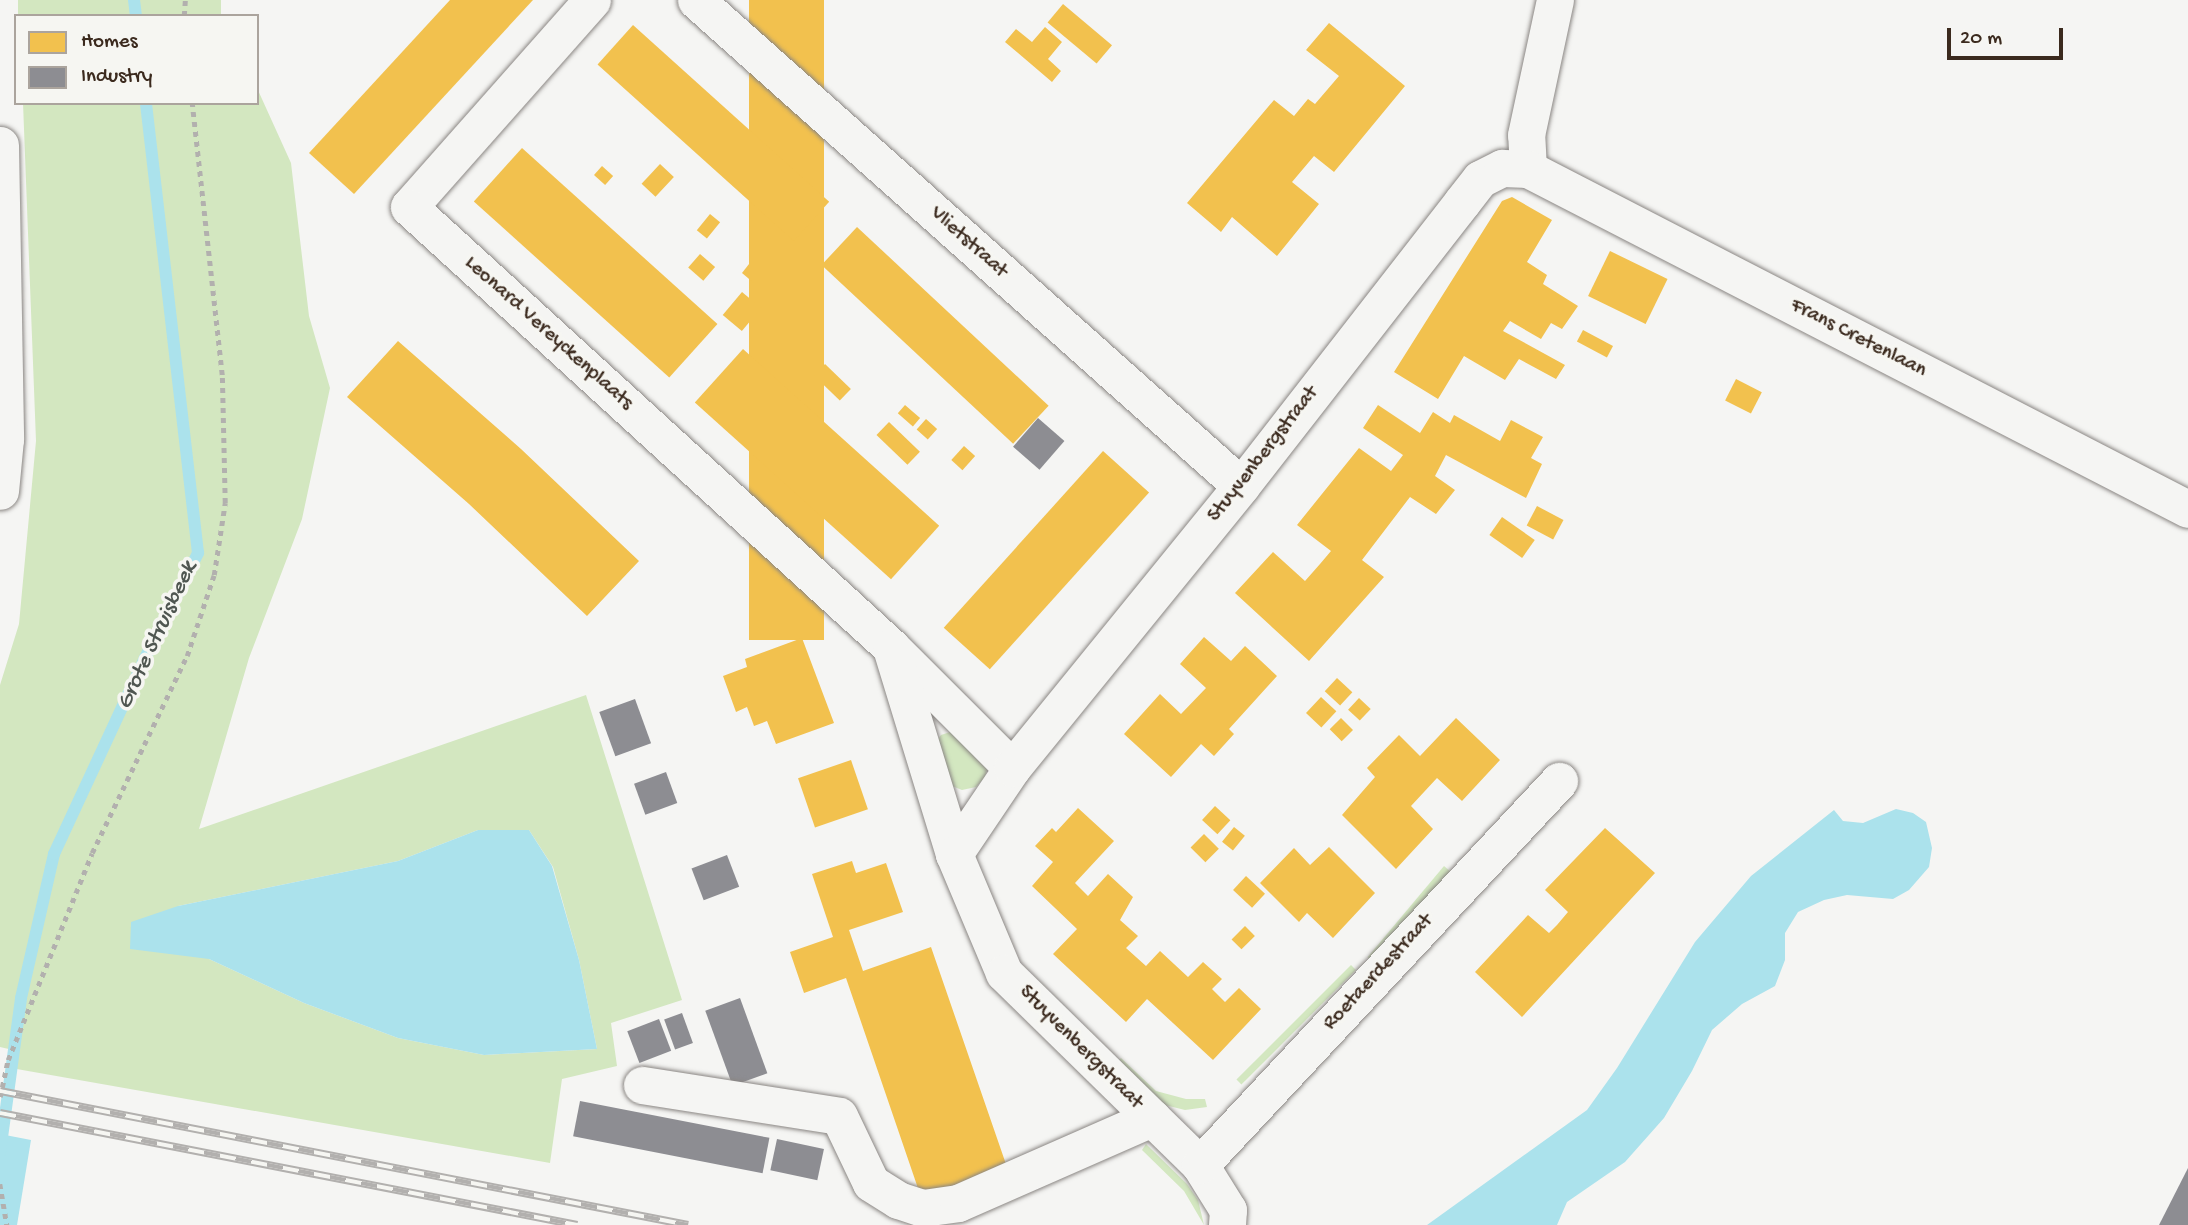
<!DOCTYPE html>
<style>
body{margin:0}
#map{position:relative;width:2188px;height:1225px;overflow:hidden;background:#f5f5f3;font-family:"Gochi Hand",sans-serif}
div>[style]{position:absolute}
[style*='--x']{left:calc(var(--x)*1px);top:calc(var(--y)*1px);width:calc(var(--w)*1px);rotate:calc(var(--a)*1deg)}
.green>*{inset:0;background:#d3e7c0;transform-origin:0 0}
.water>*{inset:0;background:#abe2ec}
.homes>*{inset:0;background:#f2c14e;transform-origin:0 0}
.industry>*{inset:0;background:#8d8d92;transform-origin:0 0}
.stream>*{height:12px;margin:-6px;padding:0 6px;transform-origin:6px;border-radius:6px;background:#abe2ec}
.path>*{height:4.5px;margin-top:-2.25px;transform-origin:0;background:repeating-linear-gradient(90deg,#b2b0ae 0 5px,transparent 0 10px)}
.roads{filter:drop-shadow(0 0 2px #8a8683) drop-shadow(0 0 2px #8a8683)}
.minor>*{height:37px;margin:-18.5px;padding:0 18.5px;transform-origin:18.5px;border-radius:18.5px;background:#f5f5f3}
.rail>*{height:8px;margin-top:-4px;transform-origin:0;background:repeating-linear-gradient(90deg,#f6f6f2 0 16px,#b2b0ae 0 32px);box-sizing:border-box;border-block:2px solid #b2b0ae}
span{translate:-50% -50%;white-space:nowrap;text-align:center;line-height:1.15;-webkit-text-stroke:7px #f6f6f2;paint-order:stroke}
.street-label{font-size:21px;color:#3b2a1e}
.water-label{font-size:23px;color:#4f5651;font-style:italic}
.legend{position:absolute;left:14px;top:14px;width:245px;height:91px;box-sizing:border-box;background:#f6f6f2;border:2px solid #aba49d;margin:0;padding:9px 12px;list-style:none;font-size:21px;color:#3b2a1e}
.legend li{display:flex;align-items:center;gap:14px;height:35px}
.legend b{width:35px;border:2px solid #aba49d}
.scale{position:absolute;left:1947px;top:28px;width:116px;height:32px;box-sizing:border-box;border:4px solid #3b2a1e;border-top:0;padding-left:9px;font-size:21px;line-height:24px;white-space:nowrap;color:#3b2a1e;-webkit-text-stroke:5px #f6f6f2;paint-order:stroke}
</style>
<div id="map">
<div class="green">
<i style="left:18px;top:0;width:203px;height:16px"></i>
<i style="clip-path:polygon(evenodd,257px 88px,291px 163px,309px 316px,330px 388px,302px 519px,249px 658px,199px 829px,586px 695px,682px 1000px,611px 1023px,617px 1066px,562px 1079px,550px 1163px,11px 1068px,13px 1050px,0 1047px,0 685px,19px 624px,36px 441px,23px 103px,257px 103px,257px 88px,478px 830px,529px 830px,553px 867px,579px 960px,597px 1049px,484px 1055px,398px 1038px,304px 1003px,209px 959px,178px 906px,398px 861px,478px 830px)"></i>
<i style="clip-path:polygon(950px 732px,988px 765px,985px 777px,976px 787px,962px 790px,947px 784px,933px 746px,941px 735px)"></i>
<i style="left:1444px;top:866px;width:8px;height:119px;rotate:40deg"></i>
<i style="left:1351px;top:965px;width:7px;height:162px;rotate:45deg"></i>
<i style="clip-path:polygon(1121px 1058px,1156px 1091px,1186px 1099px,1205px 1099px,1207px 1107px,1185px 1110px,1161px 1104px,1115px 1064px)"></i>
<i style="clip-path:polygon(1146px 1144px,1187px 1184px,1198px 1200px,1204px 1225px,1184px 1191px,1142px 1150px)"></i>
</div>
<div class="water">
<i style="clip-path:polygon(1896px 809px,1913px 813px,1926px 822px,1932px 848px,1929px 867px,1909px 890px,1893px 899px,1847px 895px,1824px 900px,1798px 912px,1785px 933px,1785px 960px,1775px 986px,1742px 1004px,1712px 1030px,1692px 1071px,1664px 1118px,1625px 1162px,1567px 1202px,1557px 1225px,1427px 1225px,1587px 1110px,1617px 1068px,1695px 942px,1751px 876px,1834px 810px,1843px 821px,1863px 823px)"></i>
<i style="clip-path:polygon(478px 830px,529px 830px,552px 866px,579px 960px,597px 1049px,484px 1055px,398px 1038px,304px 1003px,209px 959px,130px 949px,131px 922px,178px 906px,398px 861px)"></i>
<i style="clip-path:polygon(0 1134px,31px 1140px,17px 1225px,0 1225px)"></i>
</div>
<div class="homes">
<i style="clip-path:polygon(450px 0,533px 0,354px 194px,309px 153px)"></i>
<i style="left:749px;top:0;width:75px;height:640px"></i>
<i style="left:1063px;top:4px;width:64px;height:24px;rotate:40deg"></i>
<i style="clip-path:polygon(1329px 23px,1405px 86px,1334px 172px,1314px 156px,1292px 182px,1319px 204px,1277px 256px,1232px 217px,1221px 232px,1187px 203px,1274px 100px,1294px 116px,1308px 99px,1315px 104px,1339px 76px,1306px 50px)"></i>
<i style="left:633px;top:25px;width:264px;height:53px;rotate:42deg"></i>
<i style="clip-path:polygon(1045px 27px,1062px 42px,1048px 59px,1061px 71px,1052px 82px,1005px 42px,1016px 29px,1032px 42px)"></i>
<i style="left:522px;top:148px;width:263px;height:72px;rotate:42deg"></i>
<i style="left:660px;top:164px;width:19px;height:27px;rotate:43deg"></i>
<i style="left:602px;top:166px;width:15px;height:12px;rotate:42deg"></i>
<i style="clip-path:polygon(1512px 197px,1552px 220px,1527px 262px,1547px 275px,1543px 284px,1578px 306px,1562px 329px,1551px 323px,1541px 339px,1510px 321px,1503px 331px,1565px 365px,1556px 379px,1519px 359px,1505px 380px,1464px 356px,1438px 399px,1394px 372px,1502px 201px)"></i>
<i style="left:710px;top:214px;width:13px;height:21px;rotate:39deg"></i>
<i style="left:857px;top:227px;width:262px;height:52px;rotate:43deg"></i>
<i style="left:1610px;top:251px;width:64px;height:50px;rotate:26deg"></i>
<i style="left:700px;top:254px;width:20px;height:18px;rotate:41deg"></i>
<i style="clip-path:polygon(749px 264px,762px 277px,755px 284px,742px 273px)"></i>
<i style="left:742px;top:292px;width:25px;height:30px;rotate:40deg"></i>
<i style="left:1583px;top:330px;width:34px;height:13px;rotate:28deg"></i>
<i style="clip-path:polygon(398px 341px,521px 449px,639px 561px,587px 616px,469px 504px,347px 397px)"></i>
<i style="left:743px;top:349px;width:264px;height:72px;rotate:42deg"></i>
<i style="left:825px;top:364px;width:36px;height:16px;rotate:44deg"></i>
<i style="left:1736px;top:379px;width:29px;height:24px;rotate:27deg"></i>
<i style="left:905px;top:405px;width:20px;height:11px;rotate:41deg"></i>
<i style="clip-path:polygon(1378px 405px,1420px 433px,1433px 412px,1450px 423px,1454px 415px,1500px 441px,1511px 420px,1543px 437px,1531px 458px,1542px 464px,1526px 498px,1446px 455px,1435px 476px,1455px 490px,1436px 514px,1410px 497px,1362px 560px,1384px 577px,1309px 661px,1235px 593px,1273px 552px,1305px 581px,1320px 564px,1331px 551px,1297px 525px,1359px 448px,1391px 471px,1403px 455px,1363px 428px)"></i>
<i style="left:926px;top:419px;width:15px;height:14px;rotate:42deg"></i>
<i style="left:889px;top:422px;width:43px;height:18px;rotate:44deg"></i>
<i style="left:964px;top:446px;width:15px;height:19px;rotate:42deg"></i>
<i style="left:1103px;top:451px;width:62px;height:238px;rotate:42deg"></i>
<i style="left:1537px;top:506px;width:30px;height:22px;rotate:28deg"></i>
<i style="left:1502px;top:517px;width:40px;height:22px;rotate:35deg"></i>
<i style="clip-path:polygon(1204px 637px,1231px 661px,1245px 646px,1277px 676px,1229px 729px,1234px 734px,1214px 756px,1201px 744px,1171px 777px,1124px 734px,1160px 694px,1181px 714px,1206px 688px,1180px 664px)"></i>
<i style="clip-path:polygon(802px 638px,834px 723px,776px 744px,767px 721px,754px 726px,747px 707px,736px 712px,723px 676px,747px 667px,745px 659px)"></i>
<i style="left:1337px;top:678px;width:21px;height:18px;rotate:43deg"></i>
<i style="left:1321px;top:697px;width:21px;height:22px;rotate:43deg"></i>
<i style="left:1359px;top:698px;width:16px;height:16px;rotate:43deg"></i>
<i style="left:1341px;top:718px;width:17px;height:16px;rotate:45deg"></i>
<i style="clip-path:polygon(1456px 718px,1500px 760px,1462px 801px,1437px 778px,1411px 806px,1433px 829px,1396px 869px,1342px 815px,1375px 777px,1367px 768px,1399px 735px,1420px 756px)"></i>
<i style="left:851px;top:760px;width:52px;height:56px;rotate:71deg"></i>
<i style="left:1215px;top:806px;width:21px;height:19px;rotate:43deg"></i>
<i style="clip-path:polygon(1078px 808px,1114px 841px,1075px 883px,1088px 896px,1108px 874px,1133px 897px,1120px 920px,1138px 936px,1126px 948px,1146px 966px,1160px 951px,1188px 977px,1203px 962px,1222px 979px,1212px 989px,1225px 1002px,1239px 988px,1261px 1009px,1213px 1060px,1147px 999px,1126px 1022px,1053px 954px,1077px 929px,1032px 886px,1053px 862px,1035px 846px,1052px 828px,1056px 832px)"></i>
<i style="left:1234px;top:827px;width:14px;height:19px;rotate:39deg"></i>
<i style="clip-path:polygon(1605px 828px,1655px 873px,1522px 1017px,1475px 972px,1528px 915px,1549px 933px,1557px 925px,1568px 912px,1545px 890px)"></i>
<i style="left:1204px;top:834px;width:21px;height:19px;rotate:45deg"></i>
<i style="clip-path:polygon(1329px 847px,1375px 893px,1333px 938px,1307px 913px,1299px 922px,1260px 883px,1294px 848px,1310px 865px)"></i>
<i style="clip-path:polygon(852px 861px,856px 873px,886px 863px,903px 912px,849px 930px,863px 971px,931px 947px,1008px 1170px,922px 1200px,846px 978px,804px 993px,790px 952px,833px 937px,812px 874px)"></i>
<i style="left:1246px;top:876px;width:26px;height:19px;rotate:43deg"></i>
<i style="left:1245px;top:926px;width:14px;height:19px;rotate:45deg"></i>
</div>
<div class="industry">
<i style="left:1038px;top:418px;width:35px;height:38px;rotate:41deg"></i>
<i style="left:635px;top:699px;width:47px;height:38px;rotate:70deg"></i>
<i style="left:666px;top:772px;width:33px;height:34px;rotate:70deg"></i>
<i style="left:727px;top:855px;width:34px;height:38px;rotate:69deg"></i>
<i style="left:740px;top:998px;width:80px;height:37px;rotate:70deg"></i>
<i style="left:682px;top:1013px;width:32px;height:19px;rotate:70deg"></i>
<i style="left:659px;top:1019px;width:34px;height:34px;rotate:69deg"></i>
<i style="left:580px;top:1101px;width:193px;height:36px;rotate:11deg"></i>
<i style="left:777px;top:1139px;width:48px;height:32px;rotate:12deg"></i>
<i style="clip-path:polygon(2188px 1168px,2188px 1225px,2159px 1225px)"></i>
</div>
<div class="stream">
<i style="--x:134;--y:0;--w:16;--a:83"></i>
<i style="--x:0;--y:1152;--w:155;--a:-82.2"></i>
<i style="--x:21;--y:998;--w:148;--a:-77.1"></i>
<i style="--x:54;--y:854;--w:216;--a:-65.1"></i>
<i style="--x:145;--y:658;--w:118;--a:-63.2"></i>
<i style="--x:198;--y:553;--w:453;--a:-96.6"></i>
</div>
<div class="path">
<i style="--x:184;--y:16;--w:16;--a:-86"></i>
<i style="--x:0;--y:1097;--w:38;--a:-78"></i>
<i style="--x:8;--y:1060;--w:223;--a:-67.9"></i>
<i style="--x:92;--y:853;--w:219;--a:-64.3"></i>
<i style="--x:187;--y:656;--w:85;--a:-71.6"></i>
<i style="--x:214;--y:575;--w:73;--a:-81.3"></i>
<i style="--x:225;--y:503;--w:128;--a:-91.3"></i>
<i style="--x:222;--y:375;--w:274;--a:-96.3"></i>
<i style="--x:0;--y:1184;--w:42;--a:80.3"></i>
</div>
<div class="roads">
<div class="minor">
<i style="--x:592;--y:0;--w:276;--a:131.5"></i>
<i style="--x:409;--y:207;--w:653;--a:42.39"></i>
<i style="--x:891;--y:647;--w:171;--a:45"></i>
<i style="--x:1012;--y:768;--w:104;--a:124"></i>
<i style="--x:696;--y:0;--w:730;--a:41.72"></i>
<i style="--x:0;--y:145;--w:294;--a:89"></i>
<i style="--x:5;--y:439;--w:52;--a:95.5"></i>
<i style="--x:1528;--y:169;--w:34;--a:-93"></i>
<i style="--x:1526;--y:135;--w:138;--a:-77.9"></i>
<i style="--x:892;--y:651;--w:212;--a:73"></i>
<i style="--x:954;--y:854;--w:129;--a:67.2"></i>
<i style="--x:1004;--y:973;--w:274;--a:44.4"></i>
<i style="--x:1200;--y:1165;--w:53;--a:58.1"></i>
<i style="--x:1228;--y:1210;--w:15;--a:94"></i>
<i style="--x:1012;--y:768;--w:363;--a:-50.9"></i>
<i style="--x:1241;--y:486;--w:360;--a:-52.1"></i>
<i style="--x:1462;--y:202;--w:29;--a:-52"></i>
<i style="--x:1480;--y:179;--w:25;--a:-27"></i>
<i style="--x:1502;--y:168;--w:26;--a:2"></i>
<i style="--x:1528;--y:169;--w:742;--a:27.26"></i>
<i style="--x:642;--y:1085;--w:199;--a:8.9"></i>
<i style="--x:839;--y:1116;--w:74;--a:64.5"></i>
<i style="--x:871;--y:1183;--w:32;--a:32"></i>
<i style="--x:898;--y:1200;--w:26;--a:18"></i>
<i style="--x:923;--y:1208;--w:35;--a:-8"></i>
<i style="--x:958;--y:1203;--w:212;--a:-23.7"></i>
<i style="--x:1200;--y:1165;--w:526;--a:-46.93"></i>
</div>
</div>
<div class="rail">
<i style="--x:0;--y:1091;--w:701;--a:11.02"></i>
<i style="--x:0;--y:1113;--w:588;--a:10.98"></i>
</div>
<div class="street-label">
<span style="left:968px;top:243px;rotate:42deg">Vlietstraat</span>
<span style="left:548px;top:334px;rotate:42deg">Leonard Vereyckenplaats</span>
<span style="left:1858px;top:339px;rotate:27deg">Frans Cretenlaan</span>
<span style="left:1264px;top:455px;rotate:-52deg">Stuyvenbergstraat</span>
<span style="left:1379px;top:973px;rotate:-47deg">Roetaerdestraat</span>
<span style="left:1080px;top:1048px;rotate:45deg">Stuyvenbergstraat</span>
</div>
<div class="water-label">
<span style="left:158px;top:636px;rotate:-65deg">Grote Struisbeek</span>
</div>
<ul class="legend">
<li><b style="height:19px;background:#f2c14e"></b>Homes</li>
<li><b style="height:19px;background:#8d8d92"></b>Industry</li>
</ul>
<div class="scale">20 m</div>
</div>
